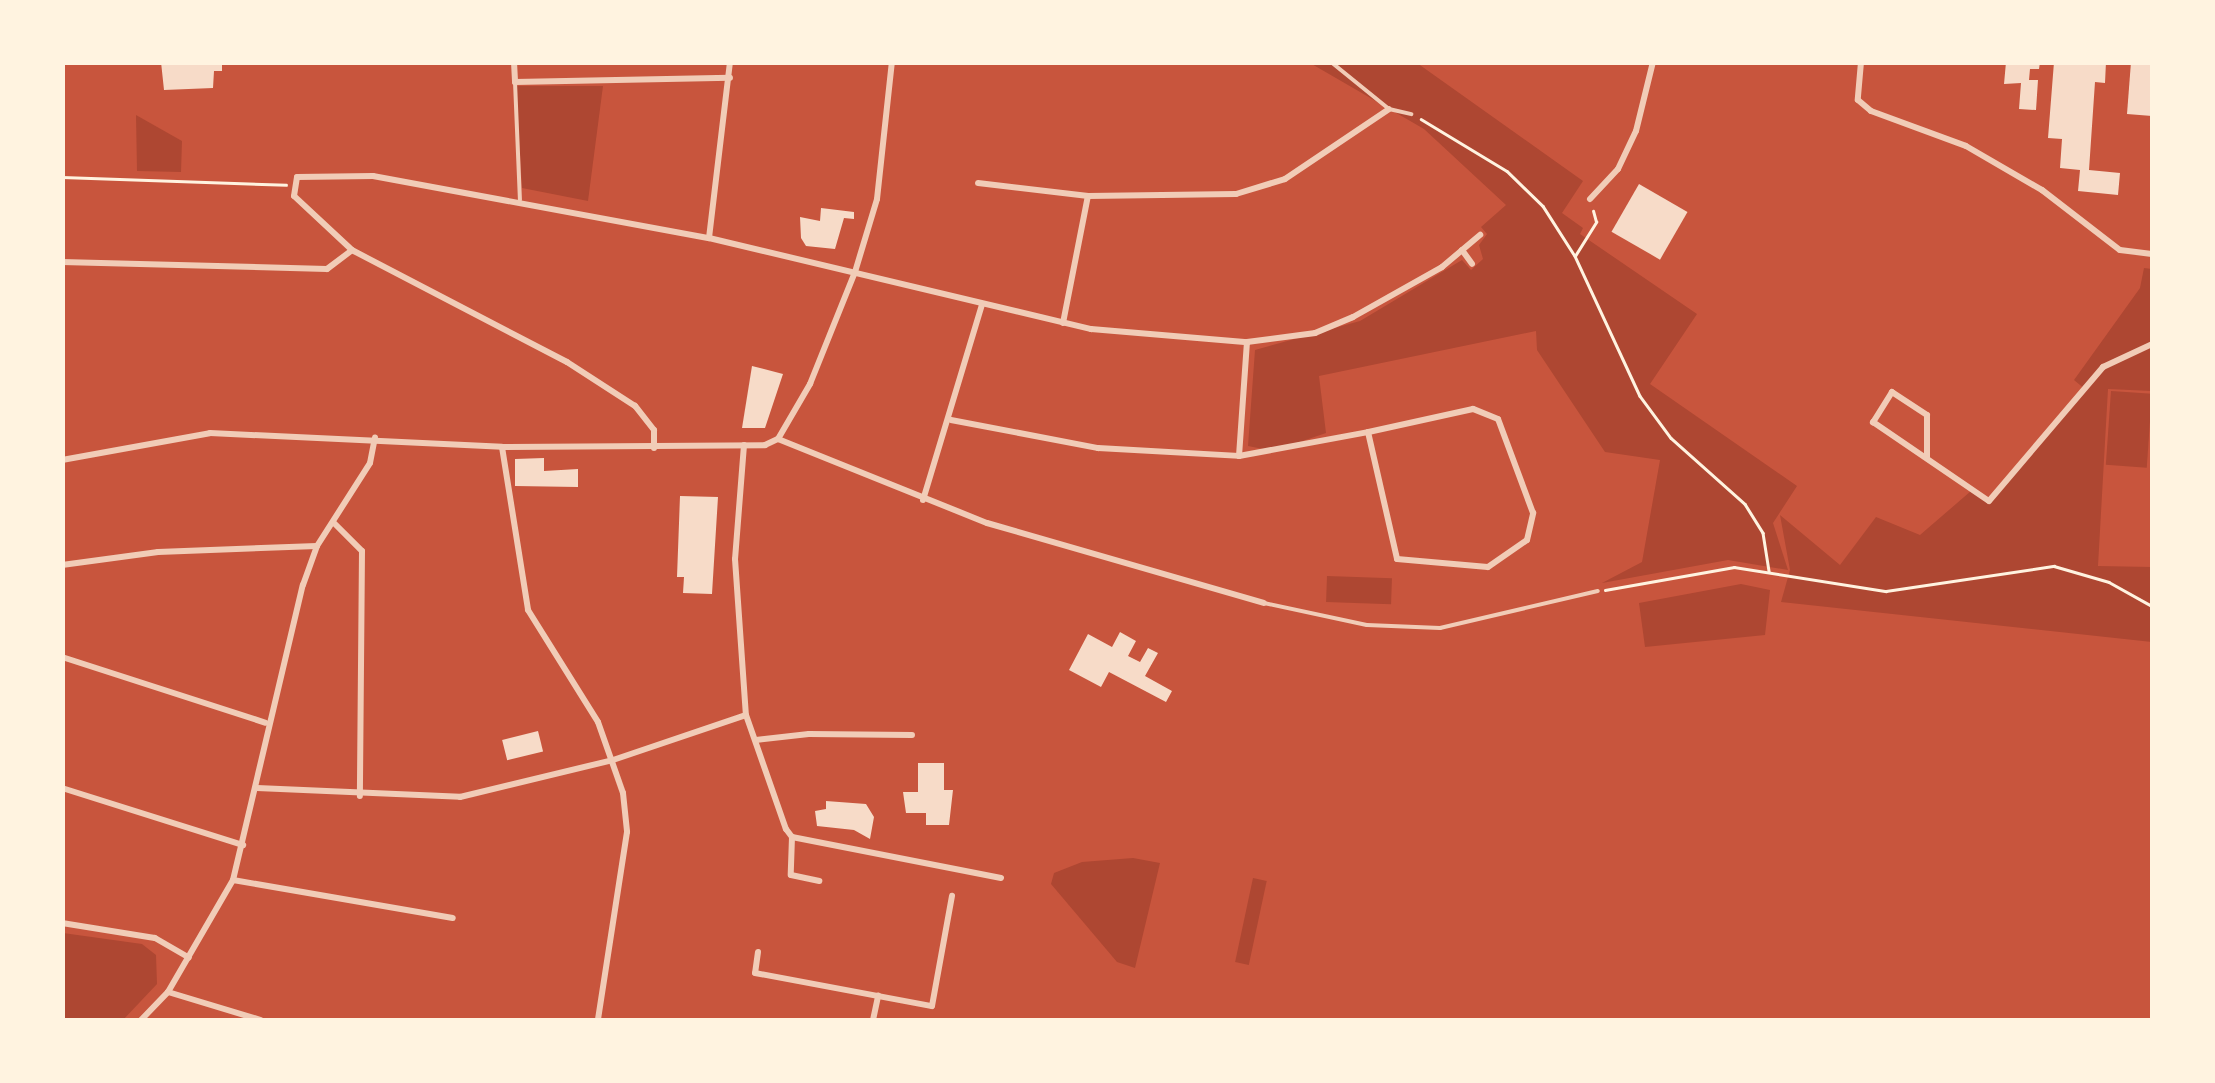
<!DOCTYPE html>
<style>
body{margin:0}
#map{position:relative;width:2215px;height:1083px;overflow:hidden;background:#c8553d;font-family:Jost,sans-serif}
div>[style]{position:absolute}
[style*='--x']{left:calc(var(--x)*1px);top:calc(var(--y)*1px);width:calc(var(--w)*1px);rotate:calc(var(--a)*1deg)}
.green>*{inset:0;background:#ae4732;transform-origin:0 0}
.building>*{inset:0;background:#f7dbc8;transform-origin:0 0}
.path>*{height:2.5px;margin:-1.25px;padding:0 1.25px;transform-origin:1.25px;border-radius:1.25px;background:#fff3e0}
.service>*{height:4px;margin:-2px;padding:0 2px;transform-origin:2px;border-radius:2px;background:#f1ccb7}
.minor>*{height:6px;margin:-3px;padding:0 3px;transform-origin:3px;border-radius:3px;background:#f1ccb7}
span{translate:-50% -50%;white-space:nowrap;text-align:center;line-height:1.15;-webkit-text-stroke:8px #fff3e0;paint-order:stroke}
.frame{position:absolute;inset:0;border:65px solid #fff3e0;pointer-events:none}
</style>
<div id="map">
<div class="green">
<i style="clip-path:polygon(1310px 63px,1417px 63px,1583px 181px,1562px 213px,1583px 228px,1580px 234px,1697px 314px,1650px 384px,1797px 486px,1773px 523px,1788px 570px,1728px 560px,1602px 583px,1642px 562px,1660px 460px,1605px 452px,1537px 350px,1536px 331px,1319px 376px,1326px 433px,1273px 451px,1248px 446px,1255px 350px,1360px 321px,1462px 260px,1471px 270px,1483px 259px,1479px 245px,1487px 234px,1481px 227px,1506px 205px,1424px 129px)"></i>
<i style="clip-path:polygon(516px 86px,603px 86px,588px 201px,522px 188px)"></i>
<i style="clip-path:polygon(136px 115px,182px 141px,181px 172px,137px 171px)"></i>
<i style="clip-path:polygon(2144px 268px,2152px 269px,2152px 391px,2108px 389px,2098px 566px,2152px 567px,2152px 642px,1781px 602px,1790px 570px,1780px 515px,1840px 565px,1876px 517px,1920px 535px,1971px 491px,1989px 503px,2086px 390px,2074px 380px,2140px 288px)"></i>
<i style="left:2111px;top:391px;width:41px;height:74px;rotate:4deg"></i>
<i style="left:1327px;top:576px;width:65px;height:26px;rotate:2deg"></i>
<i style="clip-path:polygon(1741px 584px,1770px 590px,1765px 635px,1645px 647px,1639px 603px)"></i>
<i style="clip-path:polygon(1133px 858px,1160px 863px,1135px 968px,1117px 962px,1051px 884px,1054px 873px,1082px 862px)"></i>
<i style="left:1253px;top:878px;width:14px;height:86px;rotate:12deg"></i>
<i style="clip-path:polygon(63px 933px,142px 944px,156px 955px,157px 984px,123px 1020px,63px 1020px)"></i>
</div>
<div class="building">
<i style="clip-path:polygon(161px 62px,222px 62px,222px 71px,214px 71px,213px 88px,164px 90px)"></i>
<i style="clip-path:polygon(2006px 62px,2040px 62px,2039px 69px,2030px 69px,2029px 80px,2038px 80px,2036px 110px,2019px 109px,2021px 83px,2004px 84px)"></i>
<i style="clip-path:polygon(2054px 62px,2106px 62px,2105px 83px,2095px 82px,2089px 170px,2120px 173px,2118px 195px,2078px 191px,2080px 170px,2060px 168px,2062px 139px,2048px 138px)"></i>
<i style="clip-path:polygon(2131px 62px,2152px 62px,2152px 116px,2127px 114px)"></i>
<i style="left:1639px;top:184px;width:56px;height:55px;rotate:30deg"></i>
<i style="clip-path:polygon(821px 208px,854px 212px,854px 219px,844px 218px,835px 249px,806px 246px,801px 238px,800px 217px,820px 221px)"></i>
<i style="clip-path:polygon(752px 366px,783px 374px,765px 428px,742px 428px)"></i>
<i style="clip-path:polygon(544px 458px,544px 471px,578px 469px,578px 487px,515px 486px,515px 459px)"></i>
<i style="clip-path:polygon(680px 496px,718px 497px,712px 594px,683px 593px,684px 577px,677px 577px)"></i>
<i style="clip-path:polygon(1120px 632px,1136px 641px,1128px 656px,1140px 662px,1148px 648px,1158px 653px,1145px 676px,1172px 691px,1166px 702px,1109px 672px,1101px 687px,1069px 670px,1088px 634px,1112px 647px)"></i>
<i style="left:538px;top:731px;width:21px;height:37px;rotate:76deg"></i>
<i style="clip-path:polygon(918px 763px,944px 763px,944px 790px,953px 790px,949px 825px,926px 825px,926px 813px,906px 813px,903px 792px,918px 792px)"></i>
<i style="clip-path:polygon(826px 801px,866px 804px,874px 817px,870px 839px,854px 830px,817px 826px,815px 811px,826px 809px)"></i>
</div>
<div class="path">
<i style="--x:1421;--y:119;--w:100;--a:31.2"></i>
<i style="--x:1507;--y:171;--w:50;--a:44.2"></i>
<i style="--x:1543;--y:206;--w:59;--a:57.4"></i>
<i style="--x:1575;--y:256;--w:154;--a:65.1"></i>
<i style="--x:1640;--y:396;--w:52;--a:53.6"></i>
<i style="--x:1671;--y:438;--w:99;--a:41.7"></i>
<i style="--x:1745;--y:504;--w:34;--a:58"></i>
<i style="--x:1763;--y:533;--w:39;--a:81"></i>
<i style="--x:62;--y:177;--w:224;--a:2"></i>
<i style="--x:1575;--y:256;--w:40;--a:-58"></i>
<i style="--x:1596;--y:222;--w:11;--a:-105"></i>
<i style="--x:1605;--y:590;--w:131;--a:-10.1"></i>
<i style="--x:1734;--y:567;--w:154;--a:9"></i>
<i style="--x:1886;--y:591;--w:170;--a:-8.5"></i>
<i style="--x:2054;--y:566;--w:57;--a:16.2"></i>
<i style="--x:2109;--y:582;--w:49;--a:29.2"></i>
</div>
<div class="service">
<i style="--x:1331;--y:62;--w:75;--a:39"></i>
<i style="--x:1389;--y:109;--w:23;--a:13"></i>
<i style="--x:515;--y:82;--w:118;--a:87.6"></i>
<i style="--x:1264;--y:603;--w:105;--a:12.1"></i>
<i style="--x:1367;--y:625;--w:73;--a:2.4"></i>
<i style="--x:1440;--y:628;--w:162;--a:-13.2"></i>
</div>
<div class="minor">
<i style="--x:514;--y:62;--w:20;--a:87"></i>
<i style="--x:515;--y:82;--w:215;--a:-1.1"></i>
<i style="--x:1861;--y:62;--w:38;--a:95"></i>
<i style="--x:1858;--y:100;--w:17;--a:40"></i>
<i style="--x:1871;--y:111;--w:101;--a:20.2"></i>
<i style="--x:1966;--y:146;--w:88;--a:30.1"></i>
<i style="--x:2042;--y:190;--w:98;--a:37.6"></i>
<i style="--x:2120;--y:250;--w:32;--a:7"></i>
<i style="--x:978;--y:183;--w:111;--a:6.7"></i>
<i style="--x:1590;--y:199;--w:41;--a:-47"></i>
<i style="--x:1618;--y:169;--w:42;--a:-64.7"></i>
<i style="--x:1636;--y:131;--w:71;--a:-76.2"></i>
<i style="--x:709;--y:238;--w:177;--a:-83.2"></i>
<i style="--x:1462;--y:250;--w:17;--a:54"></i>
<i style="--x:62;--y:262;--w:265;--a:1.5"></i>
<i style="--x:327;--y:269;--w:31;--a:-37"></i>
<i style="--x:1063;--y:323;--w:129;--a:-78.9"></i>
<i style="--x:1088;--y:196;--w:148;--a:-0.8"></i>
<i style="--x:1236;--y:194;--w:51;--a:-17"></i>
<i style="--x:1285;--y:179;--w:125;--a:-33.9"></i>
<i style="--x:951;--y:420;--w:150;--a:10.8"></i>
<i style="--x:1098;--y:448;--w:141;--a:3.2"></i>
<i style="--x:1239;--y:456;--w:131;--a:-10.5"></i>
<i style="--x:1368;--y:432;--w:130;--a:77.1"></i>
<i style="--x:1397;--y:559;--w:91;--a:5"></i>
<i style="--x:1488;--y:567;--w:47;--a:-34.7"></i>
<i style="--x:1527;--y:540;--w:28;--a:-77"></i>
<i style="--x:1533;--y:513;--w:100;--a:-110.4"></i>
<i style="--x:1498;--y:419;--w:27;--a:-158"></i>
<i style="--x:1473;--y:409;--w:107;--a:167.6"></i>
<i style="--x:778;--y:439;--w:225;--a:21.9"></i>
<i style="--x:987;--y:523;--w:288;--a:16.1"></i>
<i style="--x:744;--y:445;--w:114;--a:94.5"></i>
<i style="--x:735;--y:559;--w:156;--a:86"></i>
<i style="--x:746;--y:715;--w:121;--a:70.7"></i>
<i style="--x:786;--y:829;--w:10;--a:53"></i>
<i style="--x:792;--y:837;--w:213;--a:11.1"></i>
<i style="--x:502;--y:447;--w:165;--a:80.9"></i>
<i style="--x:528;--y:610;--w:132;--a:58"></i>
<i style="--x:598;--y:722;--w:75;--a:70.6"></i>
<i style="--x:623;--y:793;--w:39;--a:84"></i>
<i style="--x:627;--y:832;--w:190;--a:98.8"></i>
<i style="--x:654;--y:448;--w:18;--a:-90"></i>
<i style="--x:654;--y:430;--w:31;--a:-128"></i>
<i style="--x:635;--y:406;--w:81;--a:-147.1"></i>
<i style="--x:567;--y:362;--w:242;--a:-152.5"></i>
<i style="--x:352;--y:250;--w:79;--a:-137"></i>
<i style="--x:294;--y:196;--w:19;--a:-81"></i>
<i style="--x:297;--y:177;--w:76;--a:-0.8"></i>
<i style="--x:373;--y:176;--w:342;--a:10.5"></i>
<i style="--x:709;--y:238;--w:393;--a:13.4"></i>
<i style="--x:1091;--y:329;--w:157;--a:4.8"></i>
<i style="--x:1247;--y:342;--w:69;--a:-7.5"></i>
<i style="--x:1315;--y:333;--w:41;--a:-22.8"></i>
<i style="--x:1353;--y:317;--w:102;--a:-29.3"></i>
<i style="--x:1442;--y:267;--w:50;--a:-40.1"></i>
<i style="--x:1239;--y:456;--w:114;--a:-86"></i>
<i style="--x:1927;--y:457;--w:42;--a:-90"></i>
<i style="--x:1927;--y:415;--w:42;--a:-146.7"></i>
<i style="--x:1892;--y:392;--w:36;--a:122"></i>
<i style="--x:1873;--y:422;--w:140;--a:34.3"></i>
<i style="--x:1989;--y:501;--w:176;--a:-49.6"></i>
<i style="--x:2103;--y:367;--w:54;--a:-25.1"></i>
<i style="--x:62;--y:460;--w:150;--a:-10.3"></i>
<i style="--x:210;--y:433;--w:292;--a:2.7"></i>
<i style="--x:502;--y:447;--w:263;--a:-0.4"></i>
<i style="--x:765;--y:445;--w:14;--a:-25"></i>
<i style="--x:778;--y:439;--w:64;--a:-59.8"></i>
<i style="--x:810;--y:384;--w:121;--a:-68.1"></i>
<i style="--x:855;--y:272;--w:76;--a:-73.2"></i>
<i style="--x:877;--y:199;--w:138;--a:-83.8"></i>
<i style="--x:923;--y:500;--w:205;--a:-73.2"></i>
<i style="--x:335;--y:524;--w:38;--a:45"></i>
<i style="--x:362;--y:551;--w:245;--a:90.5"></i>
<i style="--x:62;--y:565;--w:97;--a:-7.7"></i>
<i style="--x:158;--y:552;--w:159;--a:-2.2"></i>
<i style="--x:62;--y:657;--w:214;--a:17.9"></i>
<i style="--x:756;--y:740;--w:53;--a:-6.5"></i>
<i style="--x:809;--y:734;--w:103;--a:0.6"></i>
<i style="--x:62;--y:788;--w:190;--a:17.5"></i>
<i style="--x:257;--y:788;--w:203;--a:2.5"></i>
<i style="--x:460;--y:797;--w:157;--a:-13.6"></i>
<i style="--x:613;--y:760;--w:140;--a:-18.7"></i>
<i style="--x:792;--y:837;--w:38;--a:92"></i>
<i style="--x:791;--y:875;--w:29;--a:12"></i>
<i style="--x:233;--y:880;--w:223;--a:9.8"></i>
<i style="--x:62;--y:923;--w:94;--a:9.2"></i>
<i style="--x:155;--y:938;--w:39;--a:30"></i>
<i style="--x:758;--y:952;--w:21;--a:98"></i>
<i style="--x:755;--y:973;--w:180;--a:10.6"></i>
<i style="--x:932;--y:1006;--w:112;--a:-79.7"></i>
<i style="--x:168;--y:992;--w:97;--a:16.8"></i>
<i style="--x:141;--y:1020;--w:39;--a:-46"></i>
<i style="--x:168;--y:992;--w:129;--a:-59.9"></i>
<i style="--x:233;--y:880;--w:303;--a:-76.7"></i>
<i style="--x:303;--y:585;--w:41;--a:-70.3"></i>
<i style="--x:317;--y:546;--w:98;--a:-57.4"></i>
<i style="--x:370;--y:463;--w:26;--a:-79"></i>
<i style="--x:873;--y:1020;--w:25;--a:-78"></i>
</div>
<div class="frame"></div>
</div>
